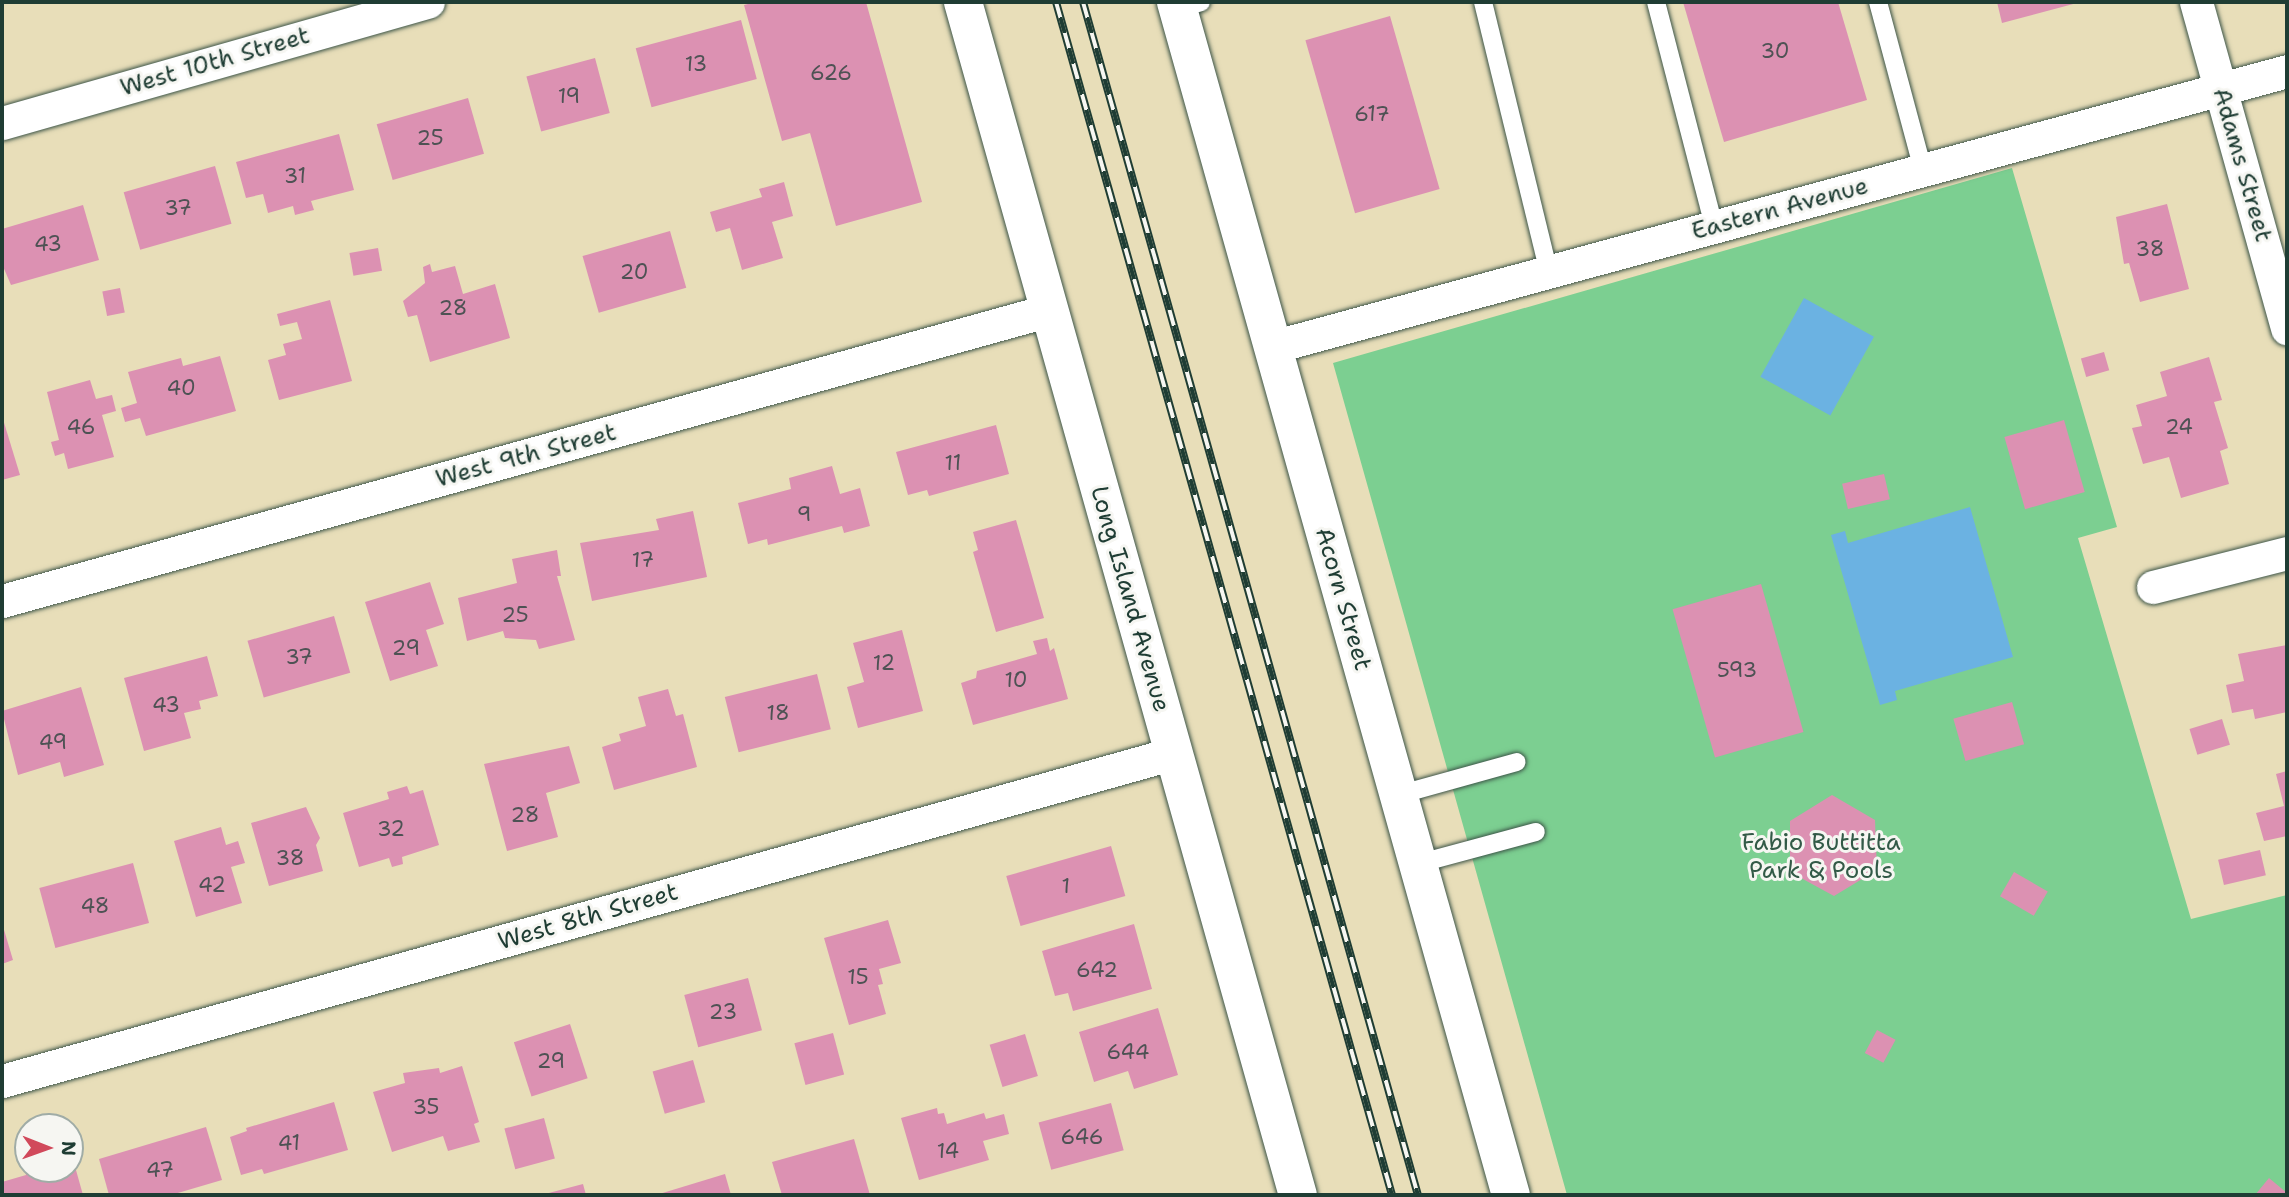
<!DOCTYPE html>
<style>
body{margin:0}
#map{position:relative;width:2289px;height:1197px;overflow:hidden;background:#e8deb9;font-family:"Shantell Sans",sans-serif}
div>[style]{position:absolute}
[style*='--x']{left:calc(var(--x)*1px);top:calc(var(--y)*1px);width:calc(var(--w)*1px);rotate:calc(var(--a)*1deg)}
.green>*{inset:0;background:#7ccf91}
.water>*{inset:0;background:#6bb2e2;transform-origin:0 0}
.building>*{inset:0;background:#dc91b2;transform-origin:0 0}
.roads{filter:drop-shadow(0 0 2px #3d5548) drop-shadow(0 0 2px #3d5548)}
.lane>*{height:18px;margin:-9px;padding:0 9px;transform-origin:9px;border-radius:9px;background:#fff}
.street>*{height:33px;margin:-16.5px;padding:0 16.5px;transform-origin:16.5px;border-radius:16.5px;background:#fff}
.secondary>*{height:38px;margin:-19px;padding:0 19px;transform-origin:19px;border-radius:19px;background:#fff}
.rail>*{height:8px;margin-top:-4px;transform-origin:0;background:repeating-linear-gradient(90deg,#f6f6f2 0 16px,#1f3d34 0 32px);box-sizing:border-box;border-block:2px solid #1f3d34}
span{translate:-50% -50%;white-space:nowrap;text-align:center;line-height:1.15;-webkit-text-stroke:6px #f6f6f2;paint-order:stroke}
.number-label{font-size:21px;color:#4e5254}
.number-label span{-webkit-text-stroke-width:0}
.street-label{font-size:24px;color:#1f3d34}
.park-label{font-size:24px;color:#325a47}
.frame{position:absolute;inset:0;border:4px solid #1f3d34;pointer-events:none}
.north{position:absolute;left:14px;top:1113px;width:70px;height:70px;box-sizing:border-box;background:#f6f6f2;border:2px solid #a0aca6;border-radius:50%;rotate:91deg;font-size:19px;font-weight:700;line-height:28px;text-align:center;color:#1f3d34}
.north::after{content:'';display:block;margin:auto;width:24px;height:32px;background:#d1495b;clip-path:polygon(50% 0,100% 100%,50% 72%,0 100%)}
</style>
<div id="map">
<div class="green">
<i style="clip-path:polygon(2012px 168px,2117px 527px,2078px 538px,2191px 919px,2287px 895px,2287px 1195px,1567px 1195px,1333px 363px)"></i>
</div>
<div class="water">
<i style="left:1804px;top:298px;width:80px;height:90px;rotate:29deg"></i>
<i style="clip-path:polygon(1970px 507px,2013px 657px,1895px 691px,1897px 700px,1880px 705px,1831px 535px,1845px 531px,1848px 543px)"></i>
</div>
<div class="building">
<i style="clip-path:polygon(756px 2px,866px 2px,922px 202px,836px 226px,810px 133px,782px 141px,744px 5px)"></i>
<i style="clip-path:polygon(1683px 2px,1838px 2px,1867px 100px,1724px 142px)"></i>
<i style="clip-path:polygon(1997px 2px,2077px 2px,2077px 3px,2002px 23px)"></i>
<i style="left:1390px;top:16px;width:180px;height:88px;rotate:74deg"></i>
<i style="left:741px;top:20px;width:61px;height:109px;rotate:75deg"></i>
<i style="left:595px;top:58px;width:57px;height:71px;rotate:75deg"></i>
<i style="left:468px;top:98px;width:58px;height:95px;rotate:74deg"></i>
<i style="clip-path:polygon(339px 134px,354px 190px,311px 201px,314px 210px,295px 215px,293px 206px,268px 213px,263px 194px,246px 198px,236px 162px)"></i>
<i style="left:215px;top:166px;width:60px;height:95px;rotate:74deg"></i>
<i style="clip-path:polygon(784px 182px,793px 216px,772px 222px,783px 258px,742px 270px,730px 228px,716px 232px,710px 212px,762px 197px,759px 189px)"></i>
<i style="clip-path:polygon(2167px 204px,2189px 289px,2140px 302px,2129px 263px,2124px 264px,2116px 217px)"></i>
<i style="clip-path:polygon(83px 205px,99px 260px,11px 285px,2px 264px,2px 229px)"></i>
<i style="left:670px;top:231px;width:59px;height:91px;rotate:74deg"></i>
<i style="left:378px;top:248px;width:23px;height:29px;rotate:80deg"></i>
<i style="clip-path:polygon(430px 264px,432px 272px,455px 266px,463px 294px,495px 284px,510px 338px,430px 362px,417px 315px,408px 317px,403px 301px,425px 283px,423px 267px)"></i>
<i style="left:120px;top:288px;width:25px;height:18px;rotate:79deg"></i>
<i style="clip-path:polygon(330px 300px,352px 381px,279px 400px,268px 360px,286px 355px,283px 344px,302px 339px,297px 322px,280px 326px,277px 314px)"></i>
<i style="left:2104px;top:352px;width:19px;height:24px;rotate:74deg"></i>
<i style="clip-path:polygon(220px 356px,236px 411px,146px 436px,140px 418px,125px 422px,121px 408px,137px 403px,128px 372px,181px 358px,183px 366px)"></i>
<i style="clip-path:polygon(2209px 357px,2222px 400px,2214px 402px,2228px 448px,2220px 451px,2229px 484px,2181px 498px,2169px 457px,2143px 464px,2132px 428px,2142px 426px,2136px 405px,2167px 396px,2160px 372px)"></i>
<i style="clip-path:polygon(90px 380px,96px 399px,112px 395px,116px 411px,102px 415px,114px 457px,68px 469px,64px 453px,55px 456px,51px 442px,59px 440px,47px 392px)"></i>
<i style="clip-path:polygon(2px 416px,20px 475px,2px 480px)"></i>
<i style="left:2064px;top:420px;width:75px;height:62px;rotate:74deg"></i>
<i style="clip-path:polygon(996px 425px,1009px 474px,929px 496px,927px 490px,908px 495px,896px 452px)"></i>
<i style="clip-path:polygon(832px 466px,840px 494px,860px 488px,870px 526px,844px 533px,842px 526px,768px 545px,767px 539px,748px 544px,738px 503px,791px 489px,789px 478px)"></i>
<i style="left:1884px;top:474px;width:26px;height:43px;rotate:77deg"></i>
<i style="clip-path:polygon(693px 511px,707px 577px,592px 601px,580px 543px,659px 530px,656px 519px)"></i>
<i style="clip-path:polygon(1016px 520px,1044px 618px,996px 632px,973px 552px,978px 550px,973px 532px)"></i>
<i style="clip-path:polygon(557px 550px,561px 576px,557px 576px,575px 640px,539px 649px,536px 640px,505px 638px,503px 631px,467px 641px,458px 598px,517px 583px,512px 559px)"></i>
<i style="clip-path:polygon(430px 582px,444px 624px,426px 630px,438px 666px,390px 681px,365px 602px)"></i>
<i style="left:1761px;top:584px;width:154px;height:92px;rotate:74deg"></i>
<i style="left:334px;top:616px;width:59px;height:90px;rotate:74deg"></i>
<i style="clip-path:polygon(902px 630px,923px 711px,858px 728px,847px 687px,864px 682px,853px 643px)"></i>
<i style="clip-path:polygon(1047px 638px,1050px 651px,1054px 648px,1068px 699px,973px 725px,961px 683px,976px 678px,977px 671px,1037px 654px,1033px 641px)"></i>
<i style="clip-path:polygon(2287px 645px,2287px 712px,2255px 719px,2253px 709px,2232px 713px,2226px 685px,2244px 681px,2238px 654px)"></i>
<i style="clip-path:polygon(207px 656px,218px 696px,199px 701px,201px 709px,184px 713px,191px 738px,144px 751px,124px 678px)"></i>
<i style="left:817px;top:674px;width:57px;height:95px;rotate:76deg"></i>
<i style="clip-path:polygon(81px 687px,104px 765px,64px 777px,60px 762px,18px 775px,2px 711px)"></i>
<i style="clip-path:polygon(668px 689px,676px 716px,683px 714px,697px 767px,614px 790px,602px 747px,621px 741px,619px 734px,646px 726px,638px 697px)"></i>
<i style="left:2012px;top:702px;width:44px;height:61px;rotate:74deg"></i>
<i style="left:2222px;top:719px;width:27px;height:34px;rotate:73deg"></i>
<i style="clip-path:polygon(569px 746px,580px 783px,546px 793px,558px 837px,507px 851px,484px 764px)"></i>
<i style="clip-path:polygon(2287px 771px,2287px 836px,2264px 841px,2256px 813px,2284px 806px,2276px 774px)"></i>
<i style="clip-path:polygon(407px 786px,410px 794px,423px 790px,439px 845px,402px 857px,403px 864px,392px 867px,389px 858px,359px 867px,343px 813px,389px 799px,387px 792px)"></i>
<i style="clip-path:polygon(1832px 795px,1875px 820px,1877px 870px,1834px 896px,1790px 872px,1790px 821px)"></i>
<i style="clip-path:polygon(306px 807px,320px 838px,316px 845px,323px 871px,269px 886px,251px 823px)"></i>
<i style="clip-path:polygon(221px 827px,226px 845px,238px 841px,245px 863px,231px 867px,242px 903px,196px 917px,174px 841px)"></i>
<i style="left:1111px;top:846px;width:52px;height:109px;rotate:74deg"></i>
<i style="left:2260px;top:850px;width:26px;height:43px;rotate:77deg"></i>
<i style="left:133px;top:863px;width:62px;height:97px;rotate:75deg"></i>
<i style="left:2014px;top:872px;width:39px;height:28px;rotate:30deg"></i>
<i style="clip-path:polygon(888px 920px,901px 963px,879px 969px,883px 984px,878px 985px,886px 1014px,849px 1025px,824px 938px)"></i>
<i style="clip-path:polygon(2px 923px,13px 960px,2px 964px)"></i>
<i style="clip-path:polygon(1134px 924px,1152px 989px,1073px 1011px,1068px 993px,1055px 996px,1042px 951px)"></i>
<i style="left:748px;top:978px;width:54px;height:66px;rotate:75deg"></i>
<i style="clip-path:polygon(1158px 1008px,1178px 1075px,1134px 1089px,1128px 1071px,1094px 1082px,1079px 1032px)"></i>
<i style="left:570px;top:1024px;width:57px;height:59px;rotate:72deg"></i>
<i style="left:1877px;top:1030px;width:21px;height:26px;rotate:28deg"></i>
<i style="left:833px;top:1033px;width:43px;height:40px;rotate:75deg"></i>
<i style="left:1025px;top:1034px;width:44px;height:37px;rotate:73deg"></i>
<i style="left:693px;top:1060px;width:44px;height:42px;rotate:74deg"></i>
<i style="clip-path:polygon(462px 1066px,479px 1122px,474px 1124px,480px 1142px,448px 1151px,443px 1136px,392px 1152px,373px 1092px,405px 1083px,403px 1073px,439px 1068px,440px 1073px)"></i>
<i style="clip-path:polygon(334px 1102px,348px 1150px,264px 1174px,262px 1169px,241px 1175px,230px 1137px,247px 1131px,246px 1128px)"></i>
<i style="left:1111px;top:1103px;width:49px;height:75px;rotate:75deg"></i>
<i style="clip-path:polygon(937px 1108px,938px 1114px,944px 1113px,947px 1124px,984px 1113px,986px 1119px,1004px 1114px,1009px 1134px,983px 1141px,989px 1160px,919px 1180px,901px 1118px)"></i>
<i style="left:544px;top:1118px;width:42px;height:41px;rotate:75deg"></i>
<i style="clip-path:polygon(206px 1127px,222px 1180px,171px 1195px,109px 1195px,99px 1159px)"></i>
<i style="clip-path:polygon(854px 1139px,870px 1195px,782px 1195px,772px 1162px)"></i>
<i style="clip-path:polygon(74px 1163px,83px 1195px,2px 1195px,2px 1182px,26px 1175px,25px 1171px,70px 1169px)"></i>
<i style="clip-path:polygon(725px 1174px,731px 1195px,656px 1195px)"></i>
<i style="clip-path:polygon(2269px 1178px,2287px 1193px,2287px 1195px,2255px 1195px)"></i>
<i style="clip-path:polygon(583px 1184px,586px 1195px,545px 1195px,545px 1194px)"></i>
</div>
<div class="roads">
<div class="lane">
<i style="--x:1483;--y:2;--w:278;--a:76.3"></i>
<i style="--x:1656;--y:2;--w:232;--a:75.5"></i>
<i style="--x:1878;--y:2;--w:174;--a:75"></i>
<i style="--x:1177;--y:9;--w:25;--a:-16"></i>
<i style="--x:1398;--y:795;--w:123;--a:-15.5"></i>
<i style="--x:1417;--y:864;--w:123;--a:-15.1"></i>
</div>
<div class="street">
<i style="--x:2196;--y:2;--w:339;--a:74.4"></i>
<i style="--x:2;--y:123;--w:443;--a:-15.9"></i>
<i style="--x:1272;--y:347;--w:1052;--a:-15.21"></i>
<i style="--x:2153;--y:587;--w:138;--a:-14.2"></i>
<i style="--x:2;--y:601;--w:1088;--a:-15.52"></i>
<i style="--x:2;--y:1081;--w:1217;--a:-15.63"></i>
</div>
<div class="secondary">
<i style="--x:963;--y:2;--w:1239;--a:74.32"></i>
<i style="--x:1176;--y:2;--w:1239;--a:74.32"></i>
</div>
</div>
<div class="rail">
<i style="--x:1056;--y:2;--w:1239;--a:74.27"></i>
<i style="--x:1083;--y:2;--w:1239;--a:74.32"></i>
</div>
<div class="number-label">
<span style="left:1775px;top:51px">30</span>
<span style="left:696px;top:64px">13</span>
<span style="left:831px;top:73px">626</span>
<span style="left:569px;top:96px">19</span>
<span style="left:1372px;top:114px">617</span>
<span style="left:430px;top:138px">25</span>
<span style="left:295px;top:176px">31</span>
<span style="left:178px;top:208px">37</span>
<span style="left:48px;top:244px">43</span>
<span style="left:2150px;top:249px">38</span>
<span style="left:634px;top:272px">20</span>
<span style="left:453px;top:308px">28</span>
<span style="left:181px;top:388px">40</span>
<span style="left:81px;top:427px">46</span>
<span style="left:2179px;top:427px">24</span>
<span style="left:953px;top:463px">11</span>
<span style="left:804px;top:514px">9</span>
<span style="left:643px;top:560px">17</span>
<span style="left:515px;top:615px">25</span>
<span style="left:406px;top:648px">29</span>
<span style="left:299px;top:657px">37</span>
<span style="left:884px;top:663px">12</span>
<span style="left:1737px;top:670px">593</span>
<span style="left:1016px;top:680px">10</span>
<span style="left:166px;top:705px">43</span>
<span style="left:778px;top:713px">18</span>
<span style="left:53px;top:742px">49</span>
<span style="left:525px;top:815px">28</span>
<span style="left:391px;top:829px">32</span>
<span style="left:290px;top:858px">38</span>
<span style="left:212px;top:885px">42</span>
<span style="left:1066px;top:886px">1</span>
<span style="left:95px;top:906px">48</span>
<span style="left:1097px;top:970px">642</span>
<span style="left:858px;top:977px">15</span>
<span style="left:723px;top:1012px">23</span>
<span style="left:1128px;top:1052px">644</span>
<span style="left:551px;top:1061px">29</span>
<span style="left:426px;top:1107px">35</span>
<span style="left:1082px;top:1137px">646</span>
<span style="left:289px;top:1143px">41</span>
<span style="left:948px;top:1151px">14</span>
<span style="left:160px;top:1170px">47</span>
</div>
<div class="street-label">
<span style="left:215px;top:62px;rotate:-16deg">West 10th Street</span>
<span style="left:2242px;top:165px;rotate:74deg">Adams Street</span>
<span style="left:1780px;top:209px;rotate:-15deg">Eastern Avenue</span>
<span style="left:526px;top:456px;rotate:-15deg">West 9th Street</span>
<span style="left:1130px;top:599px;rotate:74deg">Long Island Avenue</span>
<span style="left:1343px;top:599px;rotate:74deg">Acorn Street</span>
<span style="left:588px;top:917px;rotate:-16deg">West 8th Street</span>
</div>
<div class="park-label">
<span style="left:1821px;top:857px">Fabio Buttitta<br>Park &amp; Pools</span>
</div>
<div class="frame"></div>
<div class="north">N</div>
</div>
